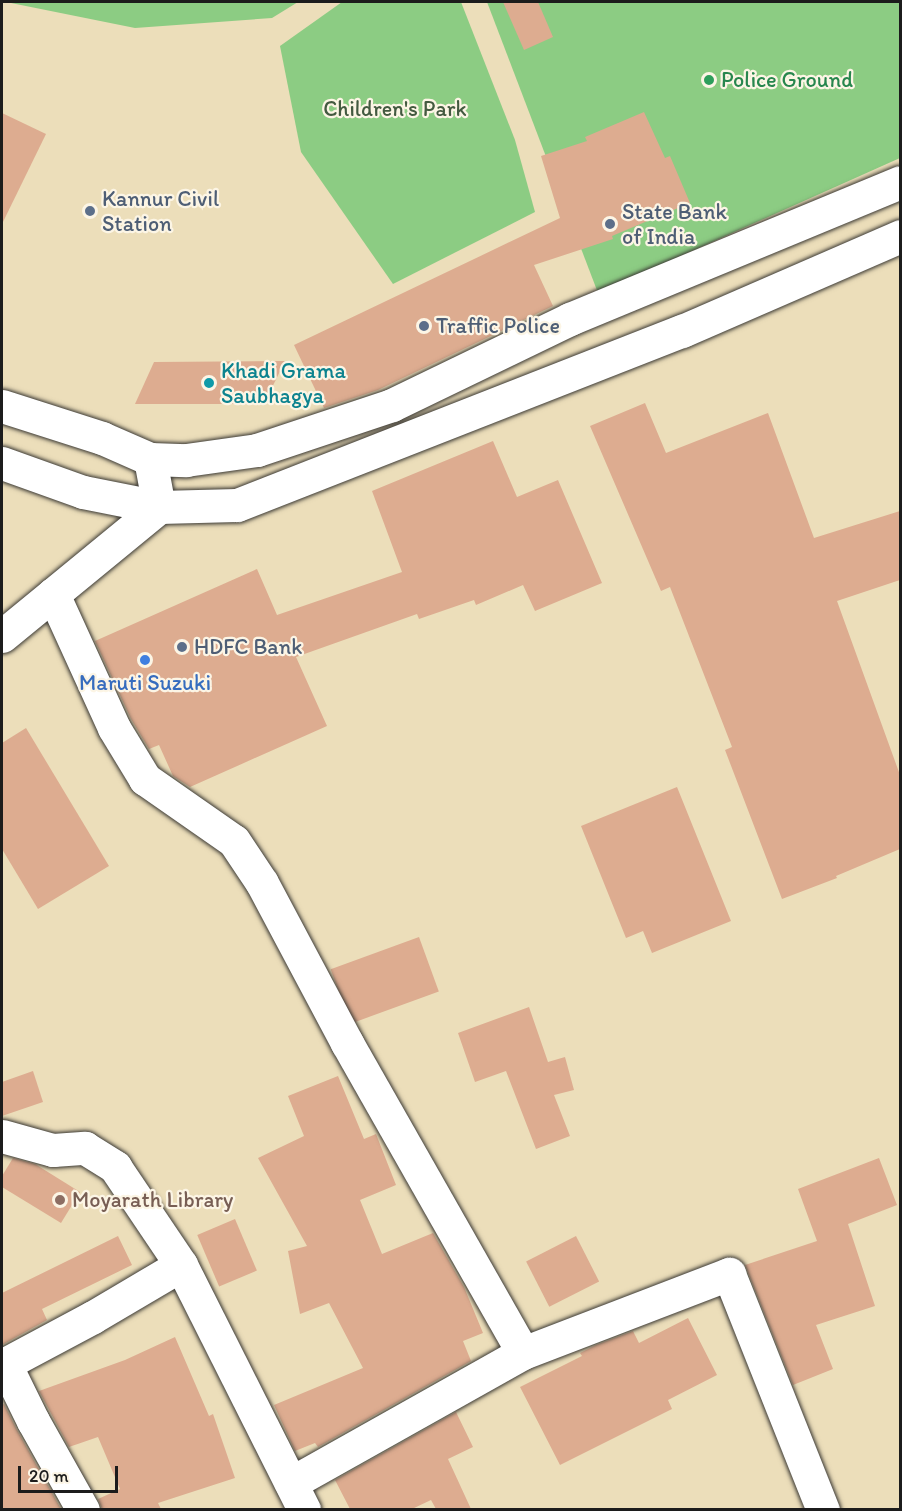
<!DOCTYPE html>
<style>
body{margin:0}
#map{position:relative;width:902px;height:1511px;overflow:hidden;background:#ecdeba;font-family:Itim,sans-serif}
div>[style]{position:absolute}
[style*='--x']{left:calc(var(--x)*1px);top:calc(var(--y)*1px);width:calc(var(--w)*1px);rotate:calc(var(--a)*1deg)}
.green>*{inset:0;background:#8ccc83}
.building>*{inset:0;background:#ddac90;transform-origin:0 0}
.roads{filter:drop-shadow(0 0 2px #3b3934) drop-shadow(0 0 2px #3b3934)}
.minor>*{height:33px;margin:-16.5px;padding:0 16.5px;transform-origin:16.5px;border-radius:16.5px;background:#fff}
.major>*{height:33px;margin:-16.5px;padding:0 16.5px;transform-origin:16.5px;border-radius:16.5px;background:#fff}
.dots>*{width:16px;height:16px;translate:-50% -50%;box-sizing:border-box;border:3px solid #fcf5e5;border-radius:50%}
span{translate:-50% -50%;white-space:nowrap;text-align:center;line-height:1.15;-webkit-text-stroke:4.5px #fcf5e5;paint-order:stroke}
.leisure-label{font-size:22px;color:#27864d}
.left{translate:0 -50%;text-align:left}
.park-label{font-size:22px;color:#435a40}
.service-label{font-size:22px;color:#4e5e75}
.culture-label{font-size:22px;color:#0d838f}
.shop-label{font-size:22px;color:#366cbe}
.education-label{font-size:22px;color:#785e54}
.frame{position:absolute;inset:0;border:3px solid #1c1c1c;pointer-events:none}
.scale{position:absolute;left:18px;top:1466px;width:100px;height:27px;box-sizing:border-box;border:3px solid #1c1c1c;border-top:0;padding-left:8px;font-size:18px;line-height:21px;white-space:nowrap;color:#1c1c1c;-webkit-text-stroke:4px #fcf5e5;paint-order:stroke}
</style>
<div id="map">
<div class="green">
<i style="clip-path:polygon(6px 2px,298px 2px,272px 18px,135px 28px)"></i>
<i style="clip-path:polygon(342px 2px,461px 2px,515px 140px,535px 212px,393px 284px,301px 152px,280px 46px)"></i>
<i style="clip-path:polygon(487px 2px,900px 2px,900px 158px,598px 293px)"></i>
</div>
<div class="building">
<i style="clip-path:polygon(503px 2px,538px 2px,553px 37px,524px 50px)"></i>
<i style="clip-path:polygon(644px 112px,665px 158px,670px 156px,690px 203px,612px 236px,613px 239px,534px 265px,553px 306px,378px 390px,324px 408px,294px 345px,560px 218px,541px 156px,587px 141px,585px 137px)"></i>
<i style="clip-path:polygon(2px 113px,46px 134px,2px 224px)"></i>
<i style="clip-path:polygon(285px 361px,264px 404px,135px 404px,154px 362px)"></i>
<i style="clip-path:polygon(645px 403px,666px 453px,768px 413px,814px 538px,900px 511px,900px 580px,837px 601px,900px 775px,900px 849px,836px 876px,837px 878px,782px 899px,725px 750px,732px 747px,670px 587px,661px 591px,590px 426px)"></i>
<i style="clip-path:polygon(493px 441px,517px 497px,558px 480px,602px 583px,535px 611px,523px 585px,476px 605px,474px 600px,419px 619px,417px 614px,296px 657px,327px 726px,190px 787px,173px 776px,159px 745px,149px 749px,131px 719px,95px 641px,257px 569px,277px 615px,402px 572px,372px 491px)"></i>
<i style="clip-path:polygon(26px 728px,109px 866px,38px 909px,2px 849px,2px 743px)"></i>
<i style="clip-path:polygon(677px 787px,731px 921px,652px 953px,643px 931px,626px 938px,581px 826px)"></i>
<i style="left:419px;top:937px;width:58px;height:94px;rotate:70deg"></i>
<i style="clip-path:polygon(529px 1007px,548px 1062px,565px 1057px,574px 1090px,554px 1095px,570px 1136px,536px 1149px,506px 1071px,475px 1082px,458px 1033px)"></i>
<i style="clip-path:polygon(33px 1071px,43px 1102px,2px 1116px,2px 1082px)"></i>
<i style="clip-path:polygon(338px 1076px,364px 1139px,376px 1134px,396px 1185px,360px 1200px,382px 1254px,433px 1233px,464px 1287px,483px 1333px,463px 1341px,471px 1361px,318px 1447px,315px 1443px,295px 1451px,274px 1405px,363px 1368px,329px 1303px,300px 1314px,288px 1251px,307px 1246px,258px 1158px,304px 1136px,288px 1096px)"></i>
<i style="clip-path:polygon(13px 1158px,35px 1164px,80px 1192px,61px 1223px,2px 1187px,2px 1176px)"></i>
<i style="clip-path:polygon(879px 1158px,897px 1205px,848px 1224px,875px 1306px,816px 1325px,833px 1369px,793px 1385px,745px 1265px,817px 1241px,798px 1189px)"></i>
<i style="left:235px;top:1219px;width:56px;height:41px;rotate:67deg"></i>
<i style="clip-path:polygon(118px 1236px,132px 1265px,42px 1309px,47px 1320px,2px 1345px,2px 1293px)"></i>
<i style="left:576px;top:1236px;width:51px;height:56px;rotate:63deg"></i>
<i style="clip-path:polygon(688px 1318px,717px 1375px,668px 1400px,672px 1409px,560px 1465px,520px 1387px,582px 1356px,580px 1353px,596px 1345px,633px 1331px,639px 1343px)"></i>
<i style="clip-path:polygon(175px 1337px,209px 1416px,213px 1414px,235px 1478px,158px 1503px,161px 1509px,102px 1509px,98px 1499px,120px 1489px,98px 1437px,69px 1447px,39px 1391px,125px 1360px)"></i>
<i style="clip-path:polygon(4px 1404px,17px 1430px,61px 1509px,2px 1509px,2px 1405px)"></i>
<i style="clip-path:polygon(456px 1412px,473px 1447px,448px 1459px,471px 1509px,436px 1509px,431px 1500px,412px 1509px,350px 1509px,335px 1480px)"></i>
</div>
<div class="roads">
<div class="minor">
<i style="--x:53;--y:594;--w:147;--a:65.5"></i>
<i style="--x:114;--y:728;--w:60;--a:58.7"></i>
<i style="--x:145;--y:779;--w:108;--a:34.9"></i>
<i style="--x:234;--y:841;--w:50;--a:56.3"></i>
<i style="--x:262;--y:883;--w:181;--a:62"></i>
<i style="--x:347;--y:1043;--w:356;--a:60.4"></i>
<i style="--x:2;--y:636;--w:203;--a:-39.4"></i>
<i style="--x:159;--y:507;--w:49;--a:-100.6"></i>
<i style="--x:2;--y:1136;--w:53;--a:15.4"></i>
<i style="--x:53;--y:1150;--w:32;--a:-4"></i>
<i style="--x:85;--y:1148;--w:36;--a:32"></i>
<i style="--x:115;--y:1167;--w:118;--a:56"></i>
<i style="--x:181;--y:1265;--w:274;--a:63.3"></i>
<i style="--x:291;--y:1483;--w:266;--a:-29.3"></i>
<i style="--x:523;--y:1353;--w:221;--a:-21"></i>
<i style="--x:729;--y:1274;--w:254;--a:68.3"></i>
<i style="--x:83;--y:1510;--w:102;--a:-119.3"></i>
<i style="--x:33;--y:1421;--w:64;--a:-116.2"></i>
<i style="--x:5;--y:1364;--w:100;--a:-28.1"></i>
<i style="--x:93;--y:1317;--w:102;--a:-30.6"></i>
</div>
<div class="major">
<i style="--x:2;--y:406;--w:105;--a:17.7"></i>
<i style="--x:102;--y:438;--w:52;--a:23.6"></i>
<i style="--x:150;--y:459;--w:36;--a:2"></i>
<i style="--x:186;--y:460;--w:72;--a:-8"></i>
<i style="--x:257;--y:450;--w:142;--a:-18.4"></i>
<i style="--x:392;--y:405;--w:198;--a:-25.8"></i>
<i style="--x:570;--y:319;--w:357;--a:-22.5"></i>
<i style="--x:2;--y:463;--w:86;--a:19.7"></i>
<i style="--x:83;--y:492;--w:77;--a:11.2"></i>
<i style="--x:159;--y:507;--w:78;--a:-1.5"></i>
<i style="--x:237;--y:505;--w:478;--a:-21.4"></i>
<i style="--x:682;--y:331;--w:238;--a:-23.5"></i>
</div>
</div>
<div class="dots">
<i style="left:709px;top:80px;background:#2e9e5b"></i>
<i style="left:90px;top:211px;background:#5c6f8a"></i>
<i style="left:610px;top:224px;background:#5c6f8a"></i>
<i style="left:424px;top:326px;background:#5c6f8a"></i>
<i style="left:209px;top:383px;background:#0f9aa8"></i>
<i style="left:182px;top:647px;background:#5c6f8a"></i>
<i style="left:145px;top:660px;background:#3f7fe0"></i>
<i style="left:60px;top:1200px;background:#8d6e63"></i>
</div>
<div class="leisure-label">
<span class="left" style="left:721px;top:80px">Police Ground</span>
</div>
<div class="park-label">
<span style="left:395px;top:109px">Children's Park</span>
</div>
<div class="service-label">
<span class="left" style="left:102px;top:211px">Kannur Civil<br>Station</span>
<span class="left" style="left:622px;top:224px">State Bank<br>of India</span>
<span class="left" style="left:436px;top:326px">Traffic Police</span>
<span class="left" style="left:194px;top:647px">HDFC Bank</span>
</div>
<div class="culture-label">
<span class="left" style="left:221px;top:383px">Khadi Grama<br>Saubhagya</span>
</div>
<div class="shop-label">
<span style="left:145px;top:683px">Maruti Suzuki</span>
</div>
<div class="education-label">
<span class="left" style="left:72px;top:1200px">Moyarath Library</span>
</div>
<div class="frame"></div>
<div class="scale">20 m</div>
</div>
